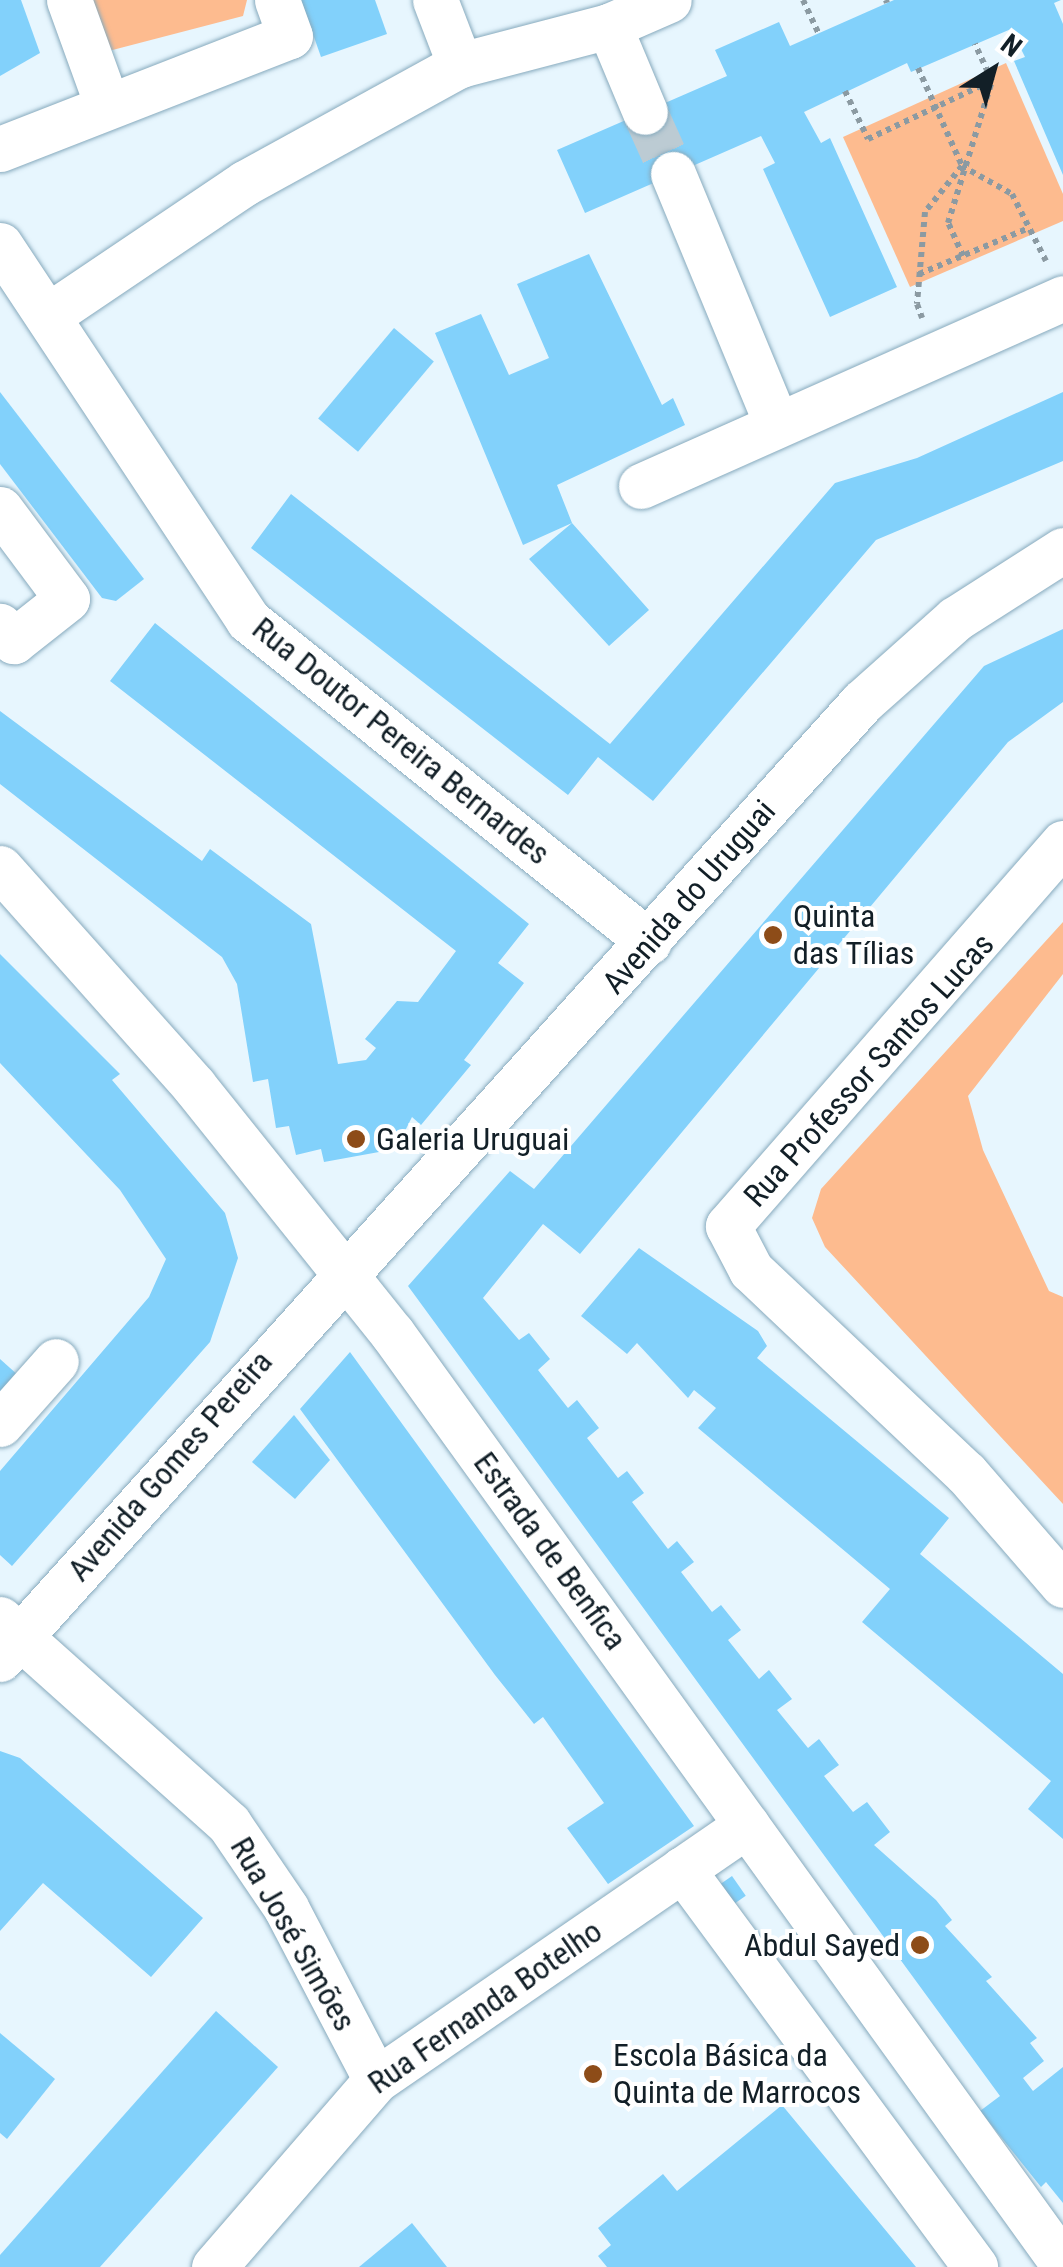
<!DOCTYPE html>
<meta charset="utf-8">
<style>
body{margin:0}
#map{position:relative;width:1063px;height:2267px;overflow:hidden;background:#e7f6fe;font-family:"Roboto Condensed",sans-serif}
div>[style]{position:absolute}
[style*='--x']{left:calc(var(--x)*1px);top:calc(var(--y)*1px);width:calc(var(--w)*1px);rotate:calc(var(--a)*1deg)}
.green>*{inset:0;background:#fdbb8f}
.building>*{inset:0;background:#82d1fb;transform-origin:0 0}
.minor-tunnel>*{height:45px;margin-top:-22.5px;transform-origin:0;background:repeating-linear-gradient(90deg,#bccbd3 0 45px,transparent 0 67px)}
.path>*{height:6px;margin-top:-3px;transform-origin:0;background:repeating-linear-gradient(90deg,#8b9aa2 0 5px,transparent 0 10px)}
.roads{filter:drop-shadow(0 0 2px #87aabd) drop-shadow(0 0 2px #87aabd)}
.minor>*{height:45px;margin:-22.5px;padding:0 22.5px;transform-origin:22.5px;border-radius:22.5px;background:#fff}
.dots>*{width:28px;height:28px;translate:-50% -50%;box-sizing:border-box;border:5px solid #fff;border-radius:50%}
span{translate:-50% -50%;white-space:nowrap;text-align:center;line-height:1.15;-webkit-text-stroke:8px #fff;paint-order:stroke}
.street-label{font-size:32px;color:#121f27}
.poi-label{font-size:32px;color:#121f27}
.left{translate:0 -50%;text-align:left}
.right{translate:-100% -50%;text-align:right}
.north{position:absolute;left:943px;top:20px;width:100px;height:100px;-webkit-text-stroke:8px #fff;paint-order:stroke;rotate:37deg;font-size:28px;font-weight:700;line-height:40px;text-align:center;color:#121f27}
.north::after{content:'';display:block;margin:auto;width:35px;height:45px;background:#121f27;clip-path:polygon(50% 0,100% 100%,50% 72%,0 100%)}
</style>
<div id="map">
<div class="green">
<i style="clip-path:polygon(82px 0,247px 0,243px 16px,101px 53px)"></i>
<i style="clip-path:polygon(1006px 63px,1063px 194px,1063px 221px,910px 287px,843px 137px)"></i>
<i style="clip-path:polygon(1063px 922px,1063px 974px,968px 1096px,983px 1150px,1049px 1291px,1063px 1297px,1063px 1504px,825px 1247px,812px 1218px,821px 1189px)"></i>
</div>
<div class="building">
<i style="clip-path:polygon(0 0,21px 0,40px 53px,0 76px)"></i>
<i style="clip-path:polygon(301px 0,375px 0,387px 34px,321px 57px)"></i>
<i style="clip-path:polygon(894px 0,1061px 0,1054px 3px,1063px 24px,1063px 175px,1014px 61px,1025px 57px,1011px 29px,911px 72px,907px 63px,804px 112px,821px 143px,830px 138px,897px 287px,830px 317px,763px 169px,775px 163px,761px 136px,585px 213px,557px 150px,727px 76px,715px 50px,779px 22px,790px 46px)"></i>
<i style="clip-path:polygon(589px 254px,662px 405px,673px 398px,685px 425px,557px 485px,572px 523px,649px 610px,609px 646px,529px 559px,572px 523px,523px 545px,435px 333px,481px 314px,509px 375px,549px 358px,517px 284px)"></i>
<i style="left:394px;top:328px;width:52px;height:118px;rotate:40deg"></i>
<i style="clip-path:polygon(0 392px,144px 579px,116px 601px,102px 598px,0 464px)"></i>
<i style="clip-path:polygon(1063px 392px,1063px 461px,876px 540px,653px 801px,598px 757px,568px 795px,251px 548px,291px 494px,610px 744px,835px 483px,917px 458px)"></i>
<i style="clip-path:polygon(155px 623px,529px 924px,498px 963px,524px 983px,464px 1060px,471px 1065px,421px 1125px,412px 1117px,403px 1135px,390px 1137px,390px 1150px,324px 1162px,321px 1149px,296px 1155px,289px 1126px,276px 1128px,268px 1079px,253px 1082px,237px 984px,222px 957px,0 784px,0 711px,202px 861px,210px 849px,269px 893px,311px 924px,338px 1064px,366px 1060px,376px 1048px,365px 1039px,397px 1001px,418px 1002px,456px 951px,110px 681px)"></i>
<i style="clip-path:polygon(1063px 629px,1063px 702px,1008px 742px,580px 1254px,543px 1224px,483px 1298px,519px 1340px,529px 1333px,550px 1359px,538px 1370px,568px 1408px,577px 1400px,599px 1428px,587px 1438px,618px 1478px,627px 1471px,644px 1493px,632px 1502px,668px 1549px,677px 1541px,694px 1562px,681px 1572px,712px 1612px,721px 1605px,741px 1630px,728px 1640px,759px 1679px,769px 1670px,792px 1699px,777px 1710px,808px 1748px,819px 1739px,839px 1765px,824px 1776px,853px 1812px,867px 1802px,890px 1832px,874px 1845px,936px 1900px,952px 1920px,945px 1926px,992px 1977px,986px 1981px,1037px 2038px,1030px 2043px,1044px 2061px,1023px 2078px,1033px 2091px,1063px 2067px,1063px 2203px,1046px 2182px,1041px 2187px,980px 2111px,1000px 2096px,408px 1286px,510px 1171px,534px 1189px,984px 666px)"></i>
<i style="clip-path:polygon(0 954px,120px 1074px,112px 1080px,225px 1213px,238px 1258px,210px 1342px,12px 1566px,0 1555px,0 1471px,149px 1297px,166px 1259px,120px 1190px,0 1063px)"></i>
<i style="clip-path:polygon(639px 1248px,758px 1331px,767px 1346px,757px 1358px,949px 1518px,920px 1554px,1063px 1674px,1063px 1839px,1028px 1809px,1051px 1781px,862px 1622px,890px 1589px,698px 1428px,716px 1408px,694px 1390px,688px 1398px,637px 1343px,627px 1354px,581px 1316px)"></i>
<i style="clip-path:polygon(350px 1352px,694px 1826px,608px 1884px,567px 1828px,604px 1803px,543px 1717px,534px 1724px,495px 1675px,300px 1409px)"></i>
<i style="clip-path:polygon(0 1359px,19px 1376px,0 1397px)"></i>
<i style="clip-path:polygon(294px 1415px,330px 1460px,295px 1499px,252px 1462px)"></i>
<i style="clip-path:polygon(0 1751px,20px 1758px,203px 1918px,151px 1977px,43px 1883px,0 1931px)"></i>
<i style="left:732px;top:1876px;width:24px;height:14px;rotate:55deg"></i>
<i style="clip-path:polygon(216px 2011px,278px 2067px,100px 2267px,0 2267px,0 2255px)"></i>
<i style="clip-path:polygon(0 2033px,55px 2079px,7px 2139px,0 2133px)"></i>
<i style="clip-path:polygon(782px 2105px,916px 2267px,607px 2267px,598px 2256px,611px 2245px,598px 2228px,663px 2174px,677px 2191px)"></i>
<i style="clip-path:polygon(412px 2223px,447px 2267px,359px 2267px)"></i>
</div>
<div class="minor-tunnel">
<i style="--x:645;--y:112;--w:68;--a:65.7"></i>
</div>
<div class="path">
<i style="--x:803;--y:0;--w:38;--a:65"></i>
<i style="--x:886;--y:0;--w:3;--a:72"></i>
<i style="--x:918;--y:68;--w:107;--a:65.8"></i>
<i style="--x:962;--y:166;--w:59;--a:128.8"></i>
<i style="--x:925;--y:212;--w:92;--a:95"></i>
<i style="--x:917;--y:304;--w:15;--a:70"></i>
<i style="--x:845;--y:91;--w:53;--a:64.4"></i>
<i style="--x:868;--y:139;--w:136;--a:-25.2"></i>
<i style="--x:962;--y:166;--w:57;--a:29.2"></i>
<i style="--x:1012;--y:194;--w:75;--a:63.1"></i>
<i style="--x:963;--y:256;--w:36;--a:-114"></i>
<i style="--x:948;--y:223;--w:149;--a:-72.8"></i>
<i style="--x:992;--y:81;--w:41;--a:-114.7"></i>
<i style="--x:919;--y:274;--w:119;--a:-22.7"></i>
</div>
<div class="roads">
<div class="minor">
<i style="--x:69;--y:0;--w:109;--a:70.1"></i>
<i style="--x:435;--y:0;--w:70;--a:69"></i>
<i style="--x:609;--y:26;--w:93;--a:67.3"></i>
<i style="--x:0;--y:149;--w:311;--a:-21.3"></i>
<i style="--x:290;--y:36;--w:38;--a:-110"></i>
<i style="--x:673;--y:174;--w:266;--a:67.5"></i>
<i style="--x:0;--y:245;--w:450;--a:56.5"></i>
<i style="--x:248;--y:620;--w:514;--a:38.76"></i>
<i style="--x:49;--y:315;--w:236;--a:-34"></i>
<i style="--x:245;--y:183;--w:245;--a:-28.8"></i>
<i style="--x:460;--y:65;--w:154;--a:-14.7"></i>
<i style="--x:609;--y:26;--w:65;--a:-23.4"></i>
<i style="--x:641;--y:486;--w:462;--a:-24"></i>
<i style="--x:0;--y:509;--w:112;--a:53.3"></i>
<i style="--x:67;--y:599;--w:68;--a:141.6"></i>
<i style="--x:14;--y:641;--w:21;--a:-133"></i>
<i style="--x:1063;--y:843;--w:509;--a:131.18"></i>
<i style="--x:728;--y:1226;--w:50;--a:62.4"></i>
<i style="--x:751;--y:1270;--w:296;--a:43.4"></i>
<i style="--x:966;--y:1473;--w:148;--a:49.1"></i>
<i style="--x:0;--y:868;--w:292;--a:48.3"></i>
<i style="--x:194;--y:1086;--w:317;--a:51.3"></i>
<i style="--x:392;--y:1333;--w:1148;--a:54.22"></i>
<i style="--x:0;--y:1424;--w:84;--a:-48.4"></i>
<i style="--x:0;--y:1619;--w:307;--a:41.8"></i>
<i style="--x:229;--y:1824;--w:102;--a:55.8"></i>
<i style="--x:286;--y:1908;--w:194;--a:62.4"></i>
<i style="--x:0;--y:1659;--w:1288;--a:-47.99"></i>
<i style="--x:862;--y:702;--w:125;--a:-41.7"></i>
<i style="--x:955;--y:619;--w:128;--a:-32.6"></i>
<i style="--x:682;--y:1869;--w:494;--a:53.6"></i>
<i style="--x:214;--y:2267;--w:247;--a:-49.1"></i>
<i style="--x:376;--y:2080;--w:450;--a:-34.5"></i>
</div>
</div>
<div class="dots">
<i style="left:773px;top:935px;background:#8d4c18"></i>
<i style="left:356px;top:1139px;background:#8d4c18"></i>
<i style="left:920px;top:1945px;background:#8d4c18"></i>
<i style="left:593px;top:2074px;background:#8d4c18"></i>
</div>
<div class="street-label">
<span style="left:401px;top:741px;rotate:39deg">Rua Doutor Pereira Bernardes</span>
<span style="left:689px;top:897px;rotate:-49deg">Avenida do Uruguai</span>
<span style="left:869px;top:1070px;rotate:-48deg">Rua Professor Santos Lucas</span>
<span style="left:170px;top:1466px;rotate:-49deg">Avenida Gomes Pereira</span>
<span style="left:550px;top:1551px;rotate:54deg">Estrada de Benfica</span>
<span style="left:293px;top:1934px;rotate:60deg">Rua José Simões</span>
<span style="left:485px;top:2007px;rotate:-35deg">Rua Fernanda Botelho</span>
</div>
<div class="poi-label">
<span class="left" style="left:793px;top:935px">Quinta<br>das Tílias</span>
<span class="left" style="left:376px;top:1139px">Galeria Uruguai</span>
<span class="right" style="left:900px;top:1945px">Abdul Sayed</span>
<span class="left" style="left:613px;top:2074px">Escola Básica da<br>Quinta de Marrocos</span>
</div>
<div class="north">N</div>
</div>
